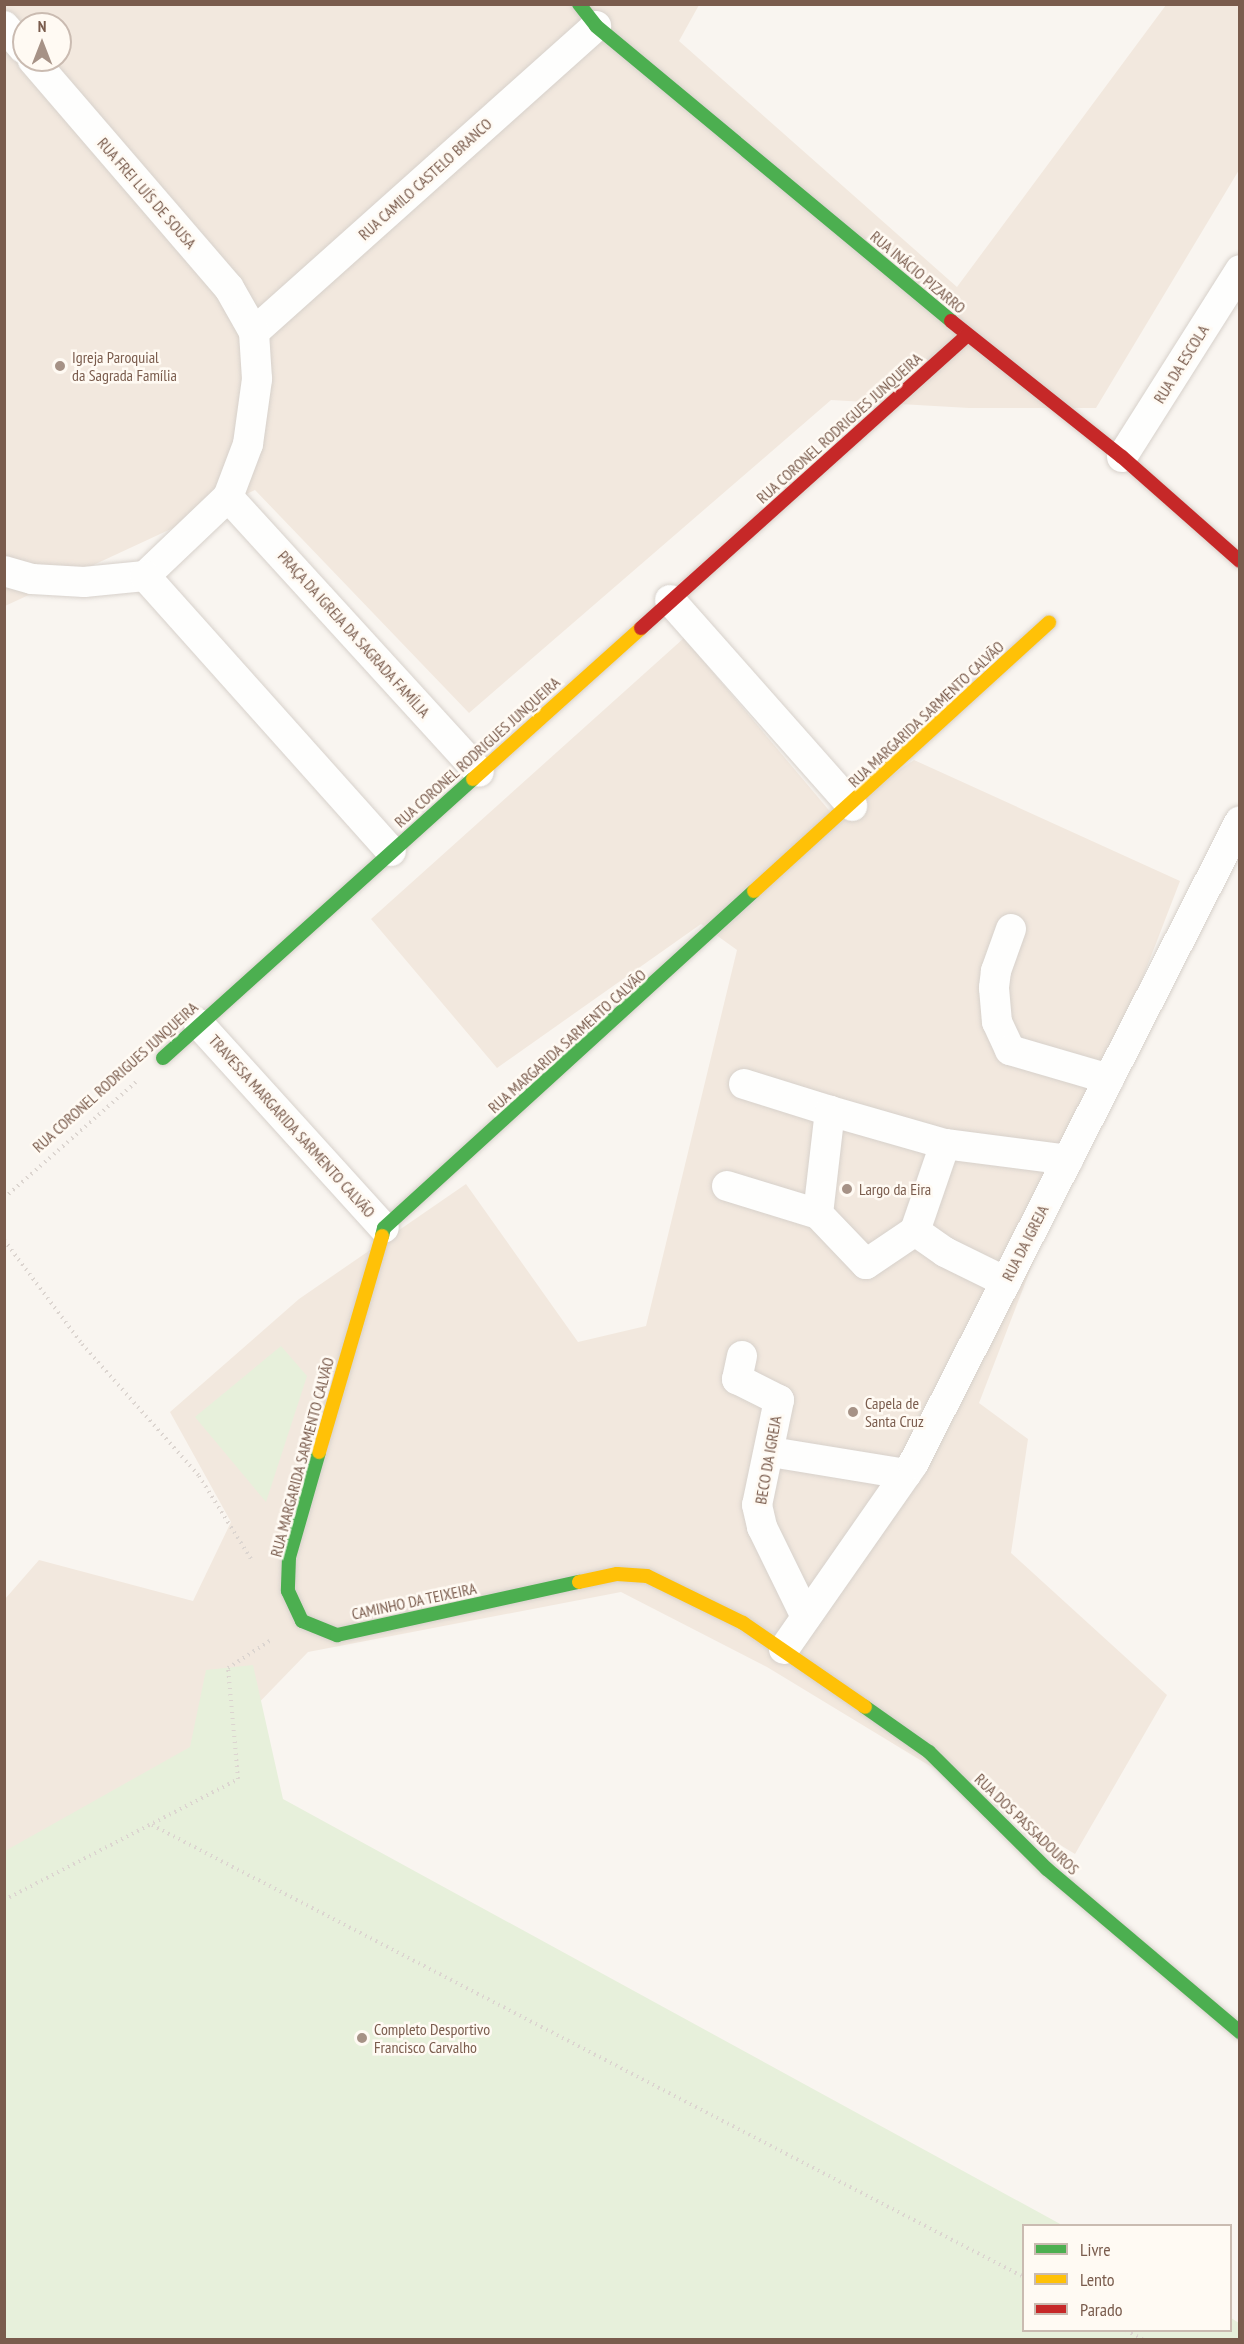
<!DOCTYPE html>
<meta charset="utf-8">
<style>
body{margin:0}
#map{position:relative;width:1244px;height:2344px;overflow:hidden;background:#f9f5f0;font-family:"PT Sans Narrow",sans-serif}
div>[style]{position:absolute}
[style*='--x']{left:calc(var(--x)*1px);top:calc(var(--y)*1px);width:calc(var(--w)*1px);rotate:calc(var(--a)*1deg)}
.residential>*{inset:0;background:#f2e8de}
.green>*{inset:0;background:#e7f0db}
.path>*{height:4px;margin-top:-2px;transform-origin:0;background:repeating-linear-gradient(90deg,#dcd5d0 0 1.5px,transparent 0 6px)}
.roads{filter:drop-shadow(0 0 2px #d7d1cb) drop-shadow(0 0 2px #d7d1cb)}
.street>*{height:30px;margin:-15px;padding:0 15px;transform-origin:15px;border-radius:15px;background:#fefefd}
.fast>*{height:14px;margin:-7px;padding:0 7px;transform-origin:7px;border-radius:7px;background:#4caf50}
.slow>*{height:14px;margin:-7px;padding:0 7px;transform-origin:7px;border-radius:7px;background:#ffc107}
.jam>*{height:14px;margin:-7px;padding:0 7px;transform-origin:7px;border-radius:7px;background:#c62828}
.dots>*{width:16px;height:16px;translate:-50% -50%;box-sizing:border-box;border:3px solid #fffaf3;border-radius:50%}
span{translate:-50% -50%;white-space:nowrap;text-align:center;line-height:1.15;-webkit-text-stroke:5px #fffaf3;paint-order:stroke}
.street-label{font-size:16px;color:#7a5c4d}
.poi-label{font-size:16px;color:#7a5c4d}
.left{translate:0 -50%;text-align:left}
.frame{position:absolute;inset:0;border:6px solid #7a5c4d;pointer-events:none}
.legend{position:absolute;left:1022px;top:2224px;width:210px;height:108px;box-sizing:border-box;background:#fffaf3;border:2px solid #cabbb1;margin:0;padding:8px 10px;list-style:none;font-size:18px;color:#7a5c4d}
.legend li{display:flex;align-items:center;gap:12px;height:30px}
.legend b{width:30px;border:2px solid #cabbb1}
.north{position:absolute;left:12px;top:12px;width:60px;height:60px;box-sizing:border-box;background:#fffaf3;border:2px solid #cabbb1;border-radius:50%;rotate:0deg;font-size:16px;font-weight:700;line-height:24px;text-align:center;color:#7a5c4d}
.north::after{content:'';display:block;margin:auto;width:21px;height:27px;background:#a69286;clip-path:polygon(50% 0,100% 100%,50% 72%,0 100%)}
</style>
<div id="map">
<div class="residential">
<i style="clip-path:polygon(evenodd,4px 5px,699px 5px,679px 41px,957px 287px,1166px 5px,1239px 5px,1239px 170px,1096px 408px,969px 408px,831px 400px,469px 713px,255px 490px,5px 606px,4px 5px,24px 24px,60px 24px,60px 60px,24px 60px,24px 24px)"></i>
<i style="clip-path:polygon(684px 638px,833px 815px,914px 760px,1180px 881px,979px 1403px,1028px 1439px,1011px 1553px,1167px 1695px,1075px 1854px,767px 1667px,621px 1592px,308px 1652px,179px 1785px,5px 1875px,5px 1599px,39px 1560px,193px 1601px,231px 1522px,170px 1412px,299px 1299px,466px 1184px,578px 1342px,646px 1326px,737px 950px,701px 924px,497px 1068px,371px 919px)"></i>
</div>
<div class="green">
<i style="clip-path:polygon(281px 1346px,307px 1376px,266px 1502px,195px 1417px)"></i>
<i style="clip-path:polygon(253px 1665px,283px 1799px,1062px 2225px,1024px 2226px,1024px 2330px,1230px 2330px,1231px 2318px,1239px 2323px,1239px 2339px,5px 2339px,5px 1851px,190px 1747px,206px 1670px)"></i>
</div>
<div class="path">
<i style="--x:4;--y:1198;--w:176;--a:-41.3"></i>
<i style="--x:4;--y:1240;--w:130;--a:53.1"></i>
<i style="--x:82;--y:1344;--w:176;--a:48.4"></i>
<i style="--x:199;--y:1476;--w:98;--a:57.9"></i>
<i style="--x:152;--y:1825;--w:982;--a:27.4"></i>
<i style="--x:4;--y:1900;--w:263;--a:-27.3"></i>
<i style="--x:238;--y:1779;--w:111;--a:-95.1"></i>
<i style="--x:228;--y:1668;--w:51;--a:-33.1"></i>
<i style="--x:1126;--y:2330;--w:20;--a:30"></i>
</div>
<div class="roads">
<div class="street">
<i style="--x:4;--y:26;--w:30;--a:49"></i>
<i style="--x:254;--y:332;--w:459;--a:-41.8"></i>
<i style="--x:1122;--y:457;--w:221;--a:-57.7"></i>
<i style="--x:228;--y:497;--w:372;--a:47.6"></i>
<i style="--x:4;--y:571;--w:29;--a:16"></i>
<i style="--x:32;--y:579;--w:52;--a:3.3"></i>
<i style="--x:84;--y:582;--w:61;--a:-5.6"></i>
<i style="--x:145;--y:576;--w:115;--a:-43.6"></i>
<i style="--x:228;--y:497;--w:57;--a:-69.3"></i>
<i style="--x:248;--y:444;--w:66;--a:-82.1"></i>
<i style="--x:257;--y:379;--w:47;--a:-93.7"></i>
<i style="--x:254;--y:332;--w:51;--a:-119.6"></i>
<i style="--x:229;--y:288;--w:301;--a:-130.7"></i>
<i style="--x:145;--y:576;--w:369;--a:48.2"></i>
<i style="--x:670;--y:600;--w:275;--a:48.5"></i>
<i style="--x:1011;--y:929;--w:45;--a:109.7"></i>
<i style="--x:996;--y:971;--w:17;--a:97"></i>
<i style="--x:994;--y:988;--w:34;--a:85"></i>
<i style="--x:997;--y:1022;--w:31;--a:65"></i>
<i style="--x:1010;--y:1050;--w:103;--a:16.3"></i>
<i style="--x:199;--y:1024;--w:275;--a:47.8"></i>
<i style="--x:744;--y:1084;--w:90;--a:17.4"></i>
<i style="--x:727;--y:1186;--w:95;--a:17.1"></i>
<i style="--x:915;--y:1231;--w:92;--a:-71"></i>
<i style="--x:1006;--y:1282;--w:68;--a:-153.8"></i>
<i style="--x:945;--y:1252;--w:37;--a:-145"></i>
<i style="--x:915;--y:1231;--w:59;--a:146"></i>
<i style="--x:866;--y:1264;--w:69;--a:-133.8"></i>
<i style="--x:818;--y:1214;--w:104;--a:-83.4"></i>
<i style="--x:830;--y:1111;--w:120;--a:16"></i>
<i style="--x:945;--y:1144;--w:124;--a:7.4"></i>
<i style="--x:742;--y:1356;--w:24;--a:102"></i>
<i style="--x:737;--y:1379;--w:47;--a:26.6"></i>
<i style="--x:779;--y:1400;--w:107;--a:101.8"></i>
<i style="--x:757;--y:1505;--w:23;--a:77"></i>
<i style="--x:762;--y:1527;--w:100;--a:63.9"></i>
<i style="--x:771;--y:1452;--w:137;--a:9.3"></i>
<i style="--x:784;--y:1649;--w:226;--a:-55.1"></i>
<i style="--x:913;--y:1464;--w:721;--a:-63.04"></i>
</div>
<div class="fast">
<i style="--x:579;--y:4;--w:28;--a:52"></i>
<i style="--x:596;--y:26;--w:462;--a:39.7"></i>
<i style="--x:163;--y:1058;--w:417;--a:-42"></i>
<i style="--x:382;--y:1236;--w:8;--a:-76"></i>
<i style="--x:384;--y:1228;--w:500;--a:-42.33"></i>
<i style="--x:319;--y:1452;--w:109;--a:105.9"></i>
<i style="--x:289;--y:1557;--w:34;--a:92"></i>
<i style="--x:288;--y:1591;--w:33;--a:65"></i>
<i style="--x:302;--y:1621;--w:38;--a:22"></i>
<i style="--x:337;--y:1635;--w:248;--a:-12.4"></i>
<i style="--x:865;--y:1707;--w:78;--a:35.1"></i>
<i style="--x:929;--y:1752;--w:166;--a:44.8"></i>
<i style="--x:1047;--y:1869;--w:253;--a:40.2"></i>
</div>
<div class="slow">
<i style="--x:473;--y:779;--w:226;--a:-41.9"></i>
<i style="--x:754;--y:891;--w:399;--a:-42.3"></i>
<i style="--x:319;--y:1452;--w:225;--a:-73.7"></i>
<i style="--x:579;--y:1582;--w:39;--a:-12"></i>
<i style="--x:617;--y:1574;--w:30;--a:4"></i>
<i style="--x:647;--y:1576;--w:107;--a:26.1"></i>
<i style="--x:743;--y:1623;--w:148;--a:34.5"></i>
</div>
<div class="jam">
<i style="--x:951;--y:321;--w:218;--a:38.5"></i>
<i style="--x:1122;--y:457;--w:157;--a:41.4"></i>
<i style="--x:641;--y:628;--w:438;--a:-41.9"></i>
</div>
</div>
<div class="dots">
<i style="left:60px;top:366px;background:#a69286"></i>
<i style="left:847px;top:1189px;background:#a69286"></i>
<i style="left:853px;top:1412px;background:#a69286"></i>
<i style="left:362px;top:2038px;background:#a69286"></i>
</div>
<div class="street-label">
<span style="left:425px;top:179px;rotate:-42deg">RUA CAMILO CASTELO BRANCO</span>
<span style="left:147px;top:193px;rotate:49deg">RUA FREI LUÍS DE SOUSA</span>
<span style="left:918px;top:272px;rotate:40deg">RUA INÁCIO PIZARRO</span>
<span style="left:1181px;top:364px;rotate:-58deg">RUA DA ESCOLA</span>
<span style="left:839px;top:428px;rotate:-42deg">RUA CORONEL RODRIGUES JUNQUEIRA</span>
<span style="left:354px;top:634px;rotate:48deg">PRAÇA DA IGREJA DA SAGRADA FAMÍLIA</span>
<span style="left:926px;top:714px;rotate:-43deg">RUA MARGARIDA SARMENTO CALVÃO</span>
<span style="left:477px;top:752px;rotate:-42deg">RUA CORONEL RODRIGUES JUNQUEIRA</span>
<span style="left:567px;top:1041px;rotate:-42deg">RUA MARGARIDA SARMENTO CALVÃO</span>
<span style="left:115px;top:1077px;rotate:-42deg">RUA CORONEL RODRIGUES JUNQUEIRA</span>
<span style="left:292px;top:1126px;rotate:48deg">TRAVESSA MARGARIDA SARMENTO CALVÃO</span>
<span style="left:1025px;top:1243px;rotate:-63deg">RUA DA IGREJA</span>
<span style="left:302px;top:1457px;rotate:-75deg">RUA MARGARIDA SARMENTO CALVÃO</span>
<span style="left:768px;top:1460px;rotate:-80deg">BECO DA IGREJA</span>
<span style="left:414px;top:1601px;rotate:-12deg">CAMINHO DA TEIXEIRA</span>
<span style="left:1027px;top:1824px;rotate:44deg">RUA DOS PASSADOUROS</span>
</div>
<div class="poi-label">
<span class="left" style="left:72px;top:366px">Igreja Paroquial<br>da Sagrada Família</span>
<span class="left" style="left:859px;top:1189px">Largo da Eira</span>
<span class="left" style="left:865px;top:1412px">Capela de<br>Santa Cruz</span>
<span class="left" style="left:374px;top:2038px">Completo Desportivo<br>Francisco Carvalho</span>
</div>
<div class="frame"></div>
<ul class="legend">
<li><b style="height:8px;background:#4caf50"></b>Livre</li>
<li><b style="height:8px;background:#ffc107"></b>Lento</li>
<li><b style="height:8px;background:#c62828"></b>Parado</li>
</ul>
<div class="north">N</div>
</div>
